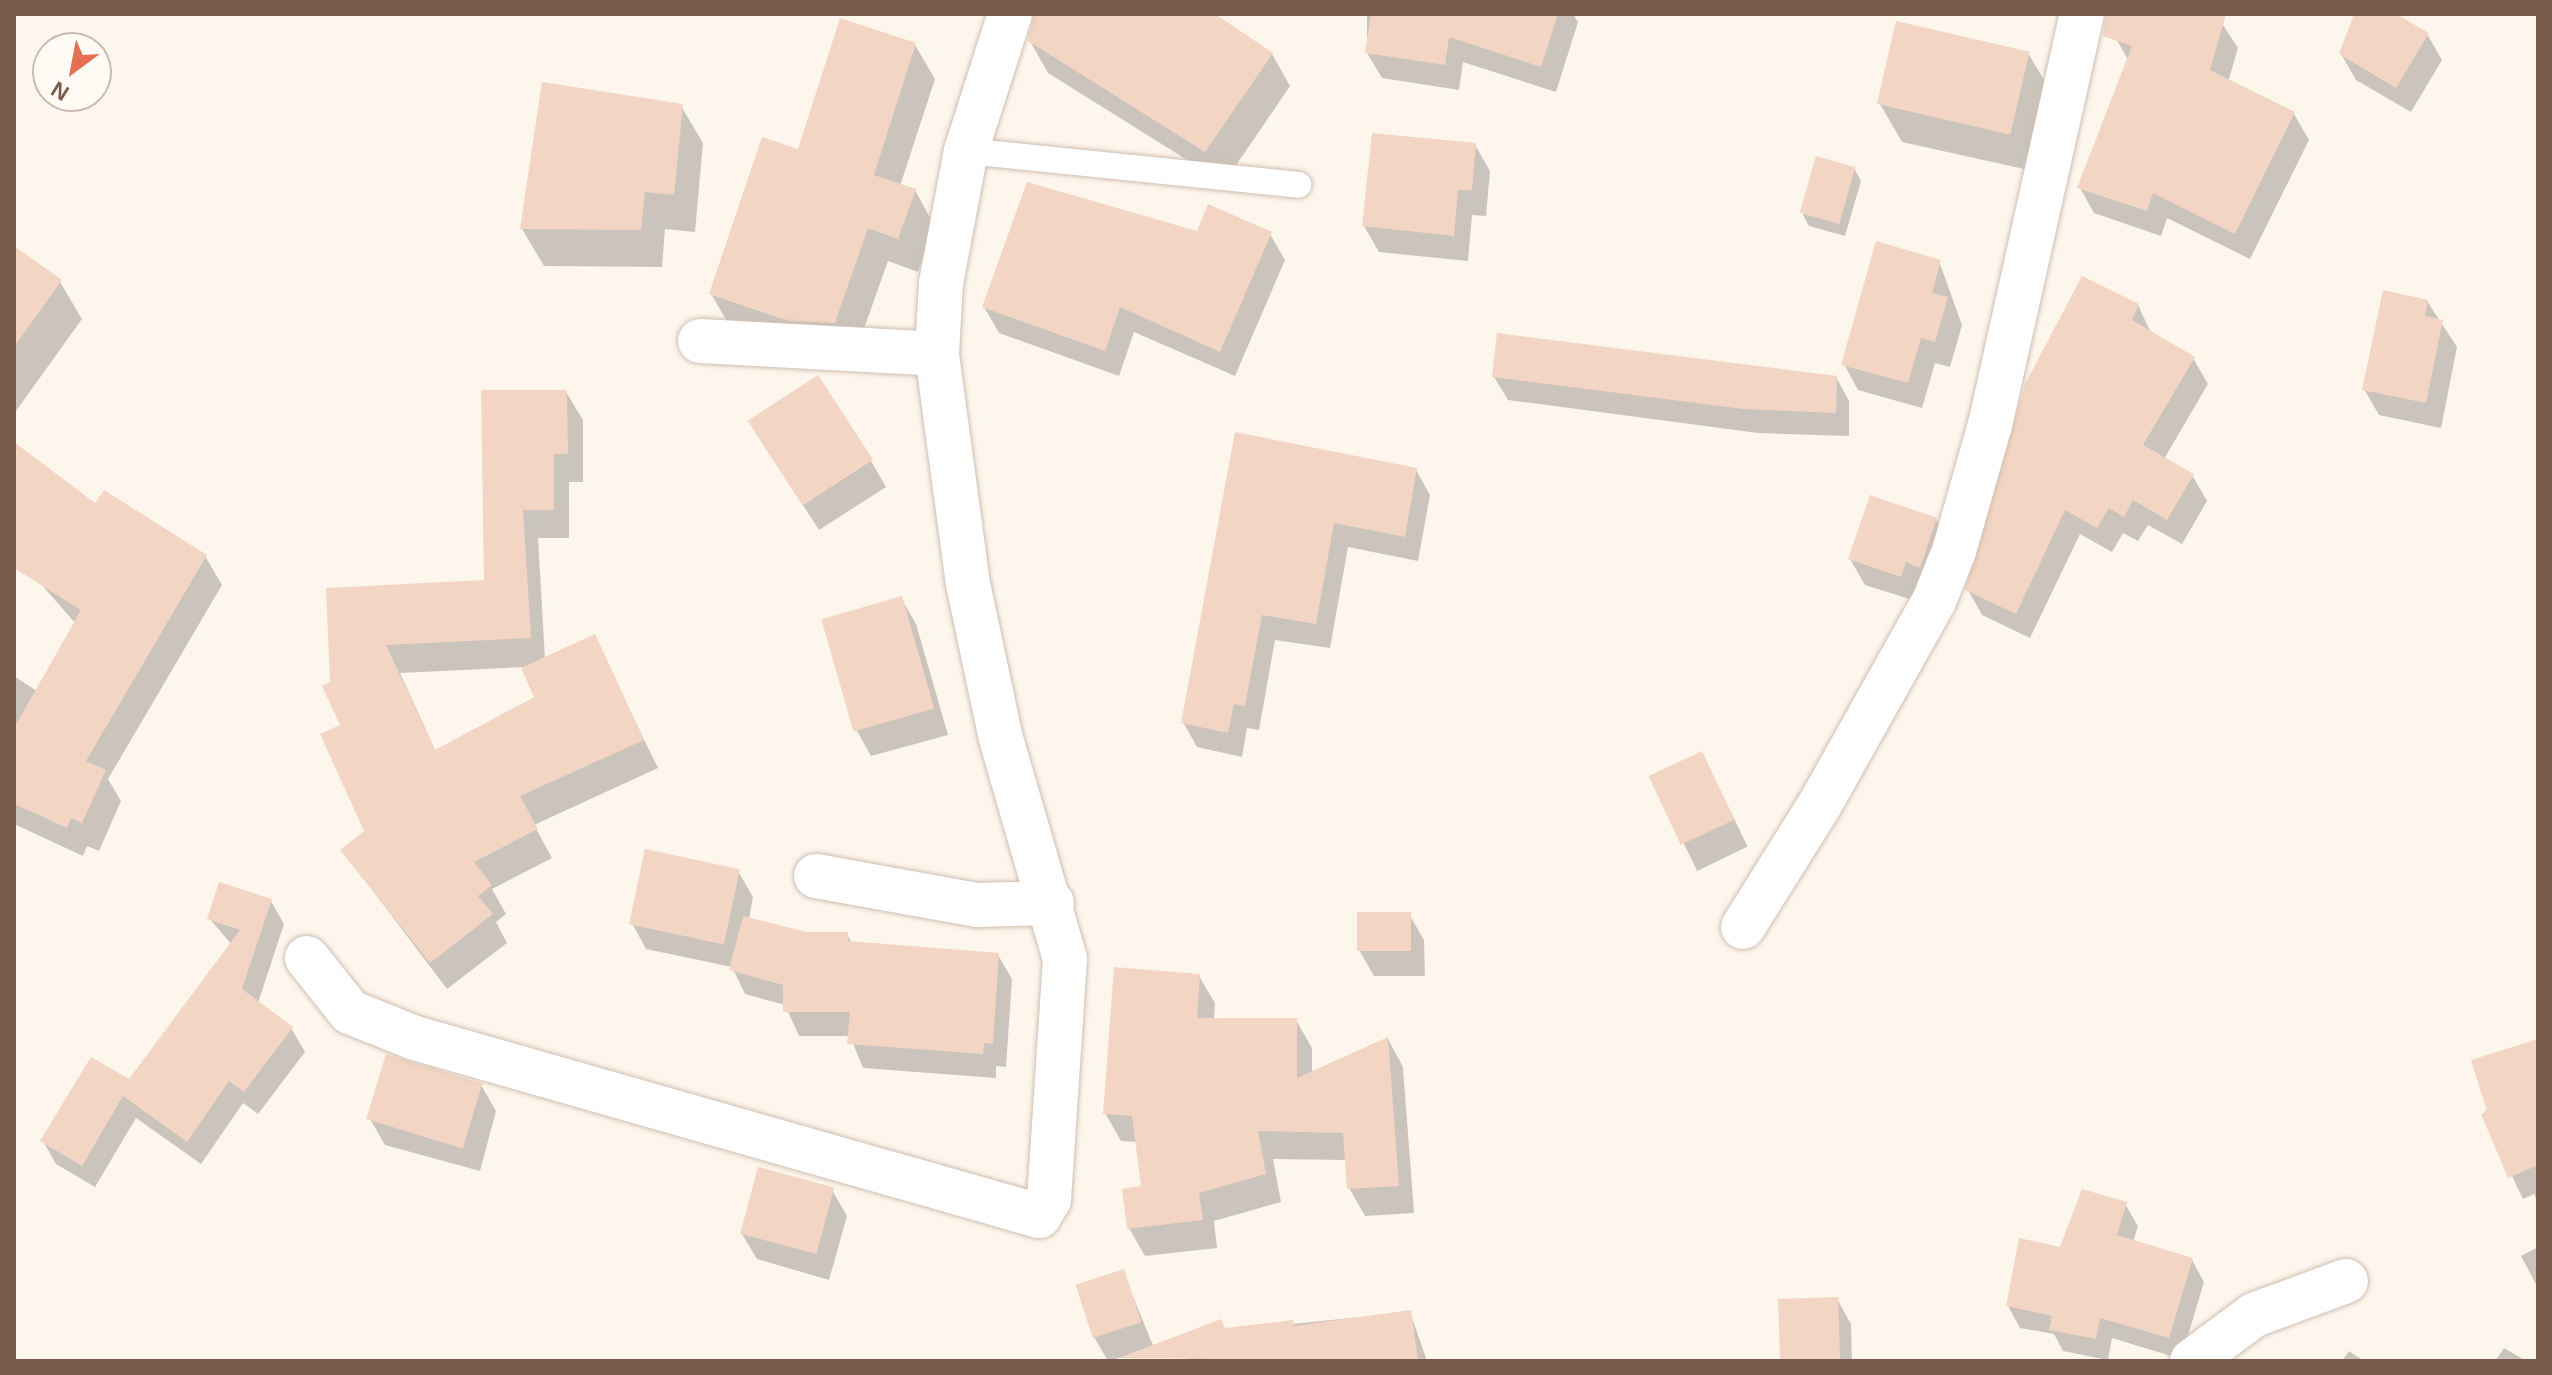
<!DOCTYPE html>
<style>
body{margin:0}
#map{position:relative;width:2552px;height:1375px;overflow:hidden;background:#fdf6ec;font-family:Arial,sans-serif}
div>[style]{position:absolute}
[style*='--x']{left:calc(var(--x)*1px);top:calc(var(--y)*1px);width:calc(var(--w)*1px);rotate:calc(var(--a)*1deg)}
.shadow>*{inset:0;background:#0003;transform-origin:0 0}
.building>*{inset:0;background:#f3d5c3;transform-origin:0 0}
.roads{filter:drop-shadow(0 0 2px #d1beb0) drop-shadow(0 0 2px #d1beb0)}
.lane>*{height:26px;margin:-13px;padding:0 13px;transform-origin:13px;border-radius:13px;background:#fff}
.street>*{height:44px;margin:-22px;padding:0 22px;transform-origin:22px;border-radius:22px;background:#fff}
span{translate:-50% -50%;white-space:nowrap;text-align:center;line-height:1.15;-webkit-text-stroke:6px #fffaf3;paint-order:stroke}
.frame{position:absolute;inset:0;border:16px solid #7a5c4d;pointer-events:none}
.north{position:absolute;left:32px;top:32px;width:80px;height:80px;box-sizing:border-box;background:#fffaf3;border:2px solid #cabbb1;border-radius:50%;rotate:212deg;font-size:22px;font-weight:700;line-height:32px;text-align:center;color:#7a5c4d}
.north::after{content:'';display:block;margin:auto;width:28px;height:36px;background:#e76f51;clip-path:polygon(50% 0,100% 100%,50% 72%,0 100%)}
</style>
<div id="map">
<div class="shadow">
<i style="clip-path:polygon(1044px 14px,1165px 14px,1272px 54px,1290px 86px,1224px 183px,1048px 73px,1030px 41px)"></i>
<i style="clip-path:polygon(1367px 14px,1573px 14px,1578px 22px,1556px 92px,1463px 62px,1459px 90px,1382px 78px,1367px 53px)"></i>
<i style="clip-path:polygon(2125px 14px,2216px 14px,2238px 48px,2228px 82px,2294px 114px,2309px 140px,2250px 259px,2167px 218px,2161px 236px,2094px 213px,2080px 188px,2128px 60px,2117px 40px)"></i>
<i style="clip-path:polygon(2356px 14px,2392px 14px,2427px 34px,2442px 60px,2411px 112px,2356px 80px,2341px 54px)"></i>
<i style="clip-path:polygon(915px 45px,935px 79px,900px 186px,915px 190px,934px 225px,918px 272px,888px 261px,854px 357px,731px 328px,711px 294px,799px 152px)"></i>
<i style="clip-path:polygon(2028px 53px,2050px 90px,2033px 171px,1902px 142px,1880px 104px)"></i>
<i style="clip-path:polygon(681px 106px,703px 143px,695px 232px,665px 229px,662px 267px,544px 266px,522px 229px)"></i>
<i style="clip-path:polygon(1475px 145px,1490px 171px,1486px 216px,1472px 215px,1468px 261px,1379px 252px,1364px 226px)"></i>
<i style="clip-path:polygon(1854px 168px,1861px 181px,1845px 236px,1809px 226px,1802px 213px)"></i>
<i style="clip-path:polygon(1198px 233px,1270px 234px,1285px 260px,1235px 376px,1134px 332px,1119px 376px,999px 333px,984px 307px)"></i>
<i style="clip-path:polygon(14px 248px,60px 282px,82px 319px,16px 411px)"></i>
<i style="clip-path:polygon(1939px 261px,1962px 325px,1950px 367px,1935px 363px,1922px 408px,1858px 390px,1844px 364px)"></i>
<i style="clip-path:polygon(2427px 301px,2457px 347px,2441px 428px,2379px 415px,2364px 389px)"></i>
<i style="clip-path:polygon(2138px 305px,2151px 333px,2193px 358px,2208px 384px,2164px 459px,2192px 475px,2207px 501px,2182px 544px,2148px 525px,2138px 541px,2123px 533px,2112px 552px,2080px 534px,2030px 638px,1982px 615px,1968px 590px)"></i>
<i style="clip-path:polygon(1494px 377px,1836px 377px,1849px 401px,1849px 436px,1758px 433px,1508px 400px)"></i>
<i style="clip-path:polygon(evenodd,566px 392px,583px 420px,583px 482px,569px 482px,569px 538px,538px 538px,545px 659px,594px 637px,658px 768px,534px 825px,552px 858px,492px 889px,506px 914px,496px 922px,507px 943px,447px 989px,342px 850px,367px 831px,332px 683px,328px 590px,486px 582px,566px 392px,523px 667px,537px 698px,436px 752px,400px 673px,523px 667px)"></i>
<i style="clip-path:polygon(1237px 434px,1416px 470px,1430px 495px,1418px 561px,1348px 547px,1330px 648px,1275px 640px,1259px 730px,1247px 728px,1242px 757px,1197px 747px,1183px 722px)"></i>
<i style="clip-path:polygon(14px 444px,96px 506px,205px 556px,222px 585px,108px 779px,121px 801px,99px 851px,87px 846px,83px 856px,14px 824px,14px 676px,37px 691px,75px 623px,14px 553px)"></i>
<i style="clip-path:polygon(765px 447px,871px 461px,886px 487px,819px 530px)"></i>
<i style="clip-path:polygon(1936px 520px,1951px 545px,1916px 601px,1865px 585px,1850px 559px)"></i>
<i style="clip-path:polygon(901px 598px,916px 624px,948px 735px,871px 756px,857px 731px)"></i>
<i style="left:1702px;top:753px;width:104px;height:56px;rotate:64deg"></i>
<i style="clip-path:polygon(738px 871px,753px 897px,749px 919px,805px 934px,847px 934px,852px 944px,998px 955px,1012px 979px,1006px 1067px,996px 1066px,996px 1078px,863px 1068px,850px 1036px,799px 1036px,785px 1005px,745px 994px,732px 967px,646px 949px,632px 923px)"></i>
<i style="clip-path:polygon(271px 901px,284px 924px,258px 1003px,291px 1028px,305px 1052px,258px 1114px,243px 1103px,201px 1164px,136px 1118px,95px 1187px,56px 1164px,43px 1141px,130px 1082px,232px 945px,209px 918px)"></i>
<i style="clip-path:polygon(1409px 914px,1424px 940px,1425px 976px,1374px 976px,1359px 950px)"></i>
<i style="clip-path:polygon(1199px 976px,1215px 1003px,1214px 1020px,1296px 1020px,1312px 1048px,1312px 1073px,1388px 1039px,1403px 1067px,1414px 1213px,1365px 1216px,1349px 1188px,1347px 1160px,1273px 1159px,1281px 1202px,1214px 1221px,1217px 1248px,1145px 1256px,1129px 1228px,1143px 1188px,1137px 1142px,1121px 1141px,1105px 1113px)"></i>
<i style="clip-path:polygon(2538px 1041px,2538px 1202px,2534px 1194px,2523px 1199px,2483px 1115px)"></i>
<i style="clip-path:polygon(481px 1085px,496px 1111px,480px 1171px,385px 1145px,370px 1119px)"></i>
<i style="clip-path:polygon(832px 1190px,847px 1216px,829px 1280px,757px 1259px,742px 1234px)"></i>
<i style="clip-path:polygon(2125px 1204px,2138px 1226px,2133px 1242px,2192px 1260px,2204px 1282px,2181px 1359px,2112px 1338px,2108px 1360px,2063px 1351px,2054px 1334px,2020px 1328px,2008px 1306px)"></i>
<i style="clip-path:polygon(2538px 1247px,2538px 1288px,2521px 1256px)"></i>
<i style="clip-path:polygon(1123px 1272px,1154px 1348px,1108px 1361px,1094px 1337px)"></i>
<i style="clip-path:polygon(1837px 1299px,1851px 1324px,1852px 1361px,1782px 1361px)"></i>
<i style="clip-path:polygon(1410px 1312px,1427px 1361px,1189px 1361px,1183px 1335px)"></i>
<i style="clip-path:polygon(2504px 1348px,2526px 1361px,2495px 1361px)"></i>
<i style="clip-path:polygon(2349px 1351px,2364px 1361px,2342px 1361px)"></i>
</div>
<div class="building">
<i style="clip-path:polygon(1034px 14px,1215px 14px,1273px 53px,1205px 152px,1028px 41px)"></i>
<i style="clip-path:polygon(1371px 14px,1558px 14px,1541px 67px,1449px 37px,1445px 65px,1365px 53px)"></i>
<i style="clip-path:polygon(2106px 14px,2226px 14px,2210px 70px,2295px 112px,2235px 234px,2153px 193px,2147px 211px,2077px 188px,2132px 46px,2103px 36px)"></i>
<i style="clip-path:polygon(2354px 14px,2396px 14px,2429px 33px,2396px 88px,2339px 54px)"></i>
<i style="clip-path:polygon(840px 18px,916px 43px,874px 175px,916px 189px,898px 239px,868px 228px,835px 323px,788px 321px,709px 294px,762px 137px,798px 149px)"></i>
<i style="left:1896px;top:21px;width:137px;height:85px;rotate:13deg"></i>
<i style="clip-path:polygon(542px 82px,683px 104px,674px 195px,645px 192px,641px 230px,520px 229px)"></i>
<i style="clip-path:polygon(1372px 133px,1476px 143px,1472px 190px,1458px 190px,1454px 236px,1362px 226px)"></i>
<i style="left:1816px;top:156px;width:41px;height:59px;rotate:16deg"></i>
<i style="clip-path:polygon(1027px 182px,1197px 231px,1208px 204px,1272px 232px,1220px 352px,1120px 307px,1105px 351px,982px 307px)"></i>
<i style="clip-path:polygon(1876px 241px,1941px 260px,1932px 293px,1948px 297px,1935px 342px,1921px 338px,1908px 383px,1841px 365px)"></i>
<i style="clip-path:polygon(14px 246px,62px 280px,14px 347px)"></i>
<i style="clip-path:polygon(2082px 276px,2139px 304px,2132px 320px,2195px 357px,2143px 445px,2194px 474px,2167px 520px,2133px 500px,2124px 517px,2109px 508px,2097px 528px,2065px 510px,2016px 614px,1965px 590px,2025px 384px)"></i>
<i style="clip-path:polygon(2383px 290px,2428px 300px,2425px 316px,2443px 320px,2426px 403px,2362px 390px)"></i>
<i style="clip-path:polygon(1497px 333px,1837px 376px,1836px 413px,1743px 409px,1492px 377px)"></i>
<i style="left:818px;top:375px;width:101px;height:84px;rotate:57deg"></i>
<i style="clip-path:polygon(481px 390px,567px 390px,568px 454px,554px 454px,554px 510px,523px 510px,531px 638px,386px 645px,435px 750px,534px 697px,521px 668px,595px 634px,644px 740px,520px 796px,538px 829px,474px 862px,492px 885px,478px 896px,493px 914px,430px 963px,340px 850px,364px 831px,320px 734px,340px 725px,322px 686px,330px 682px,326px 588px,484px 580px)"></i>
<i style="clip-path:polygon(1235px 432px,1417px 468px,1405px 537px,1334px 523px,1316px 624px,1262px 615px,1245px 706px,1234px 704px,1228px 733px,1181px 723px)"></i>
<i style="clip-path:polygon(14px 442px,95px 503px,104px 490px,207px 555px,86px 761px,106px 770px,82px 823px,71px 818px,67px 828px,14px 804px,14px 728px,81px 610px,14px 568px)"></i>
<i style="clip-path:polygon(1870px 495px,1937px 518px,1920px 568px,1906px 562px,1901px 577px,1848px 559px)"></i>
<i style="left:902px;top:596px;width:117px;height:84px;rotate:74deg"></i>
<i style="left:1702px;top:751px;width:76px;height:59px;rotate:65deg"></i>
<i style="left:645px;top:849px;width:97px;height:77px;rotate:12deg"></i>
<i style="clip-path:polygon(219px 882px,272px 899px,242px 989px,293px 1027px,244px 1092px,229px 1081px,187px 1142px,123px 1096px,82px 1166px,40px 1141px,91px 1057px,129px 1079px,240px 930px,207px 919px)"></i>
<i style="left:1357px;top:912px;width:54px;height:39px"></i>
<i style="clip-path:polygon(743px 916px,806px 932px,848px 932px,848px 941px,999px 953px,993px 1044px,984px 1043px,983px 1054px,847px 1044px,850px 1012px,783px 1012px,783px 985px,729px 970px)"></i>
<i style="clip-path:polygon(1114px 967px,1200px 974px,1197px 1018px,1297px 1018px,1297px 1078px,1388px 1037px,1399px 1186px,1347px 1189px,1343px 1133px,1258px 1131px,1266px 1174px,1199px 1193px,1203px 1220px,1127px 1229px,1122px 1189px,1141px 1186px,1132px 1116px,1103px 1114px)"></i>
<i style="clip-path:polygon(2538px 1039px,2538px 1165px,2508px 1178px,2481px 1114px,2487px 1111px,2471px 1060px)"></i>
<i style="left:386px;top:1054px;width:101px;height:68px;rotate:17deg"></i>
<i style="left:758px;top:1167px;width:79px;height:69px;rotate:15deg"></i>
<i style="clip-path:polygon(2082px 1189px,2127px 1202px,2117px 1235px,2193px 1258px,2169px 1338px,2100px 1318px,2096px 1339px,2049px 1330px,2052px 1316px,2006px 1306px,2019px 1238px,2060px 1247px)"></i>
<i style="left:1124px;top:1269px;width:56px;height:51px;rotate:72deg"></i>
<i style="left:1838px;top:1297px;width:64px;height:60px;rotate:88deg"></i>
<i style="clip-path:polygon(1411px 1310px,1418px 1361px,1119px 1358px,1221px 1319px,1225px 1328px,1293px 1320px,1294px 1326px)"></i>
</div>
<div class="roads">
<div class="lane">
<i style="--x:966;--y:151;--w:334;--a:5.8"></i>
</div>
<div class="street">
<i style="--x:700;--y:341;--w:237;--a:3.1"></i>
<i style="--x:816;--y:876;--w:164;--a:10.2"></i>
<i style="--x:977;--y:905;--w:75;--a:-1.5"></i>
<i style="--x:1743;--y:927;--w:143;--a:-57.9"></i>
<i style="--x:1819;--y:806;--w:235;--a:-60.7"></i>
<i style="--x:1934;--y:601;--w:54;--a:-68.2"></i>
<i style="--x:1954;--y:551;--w:131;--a:-74.1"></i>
<i style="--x:1990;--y:425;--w:421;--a:-77.4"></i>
<i style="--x:307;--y:958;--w:69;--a:51.5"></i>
<i style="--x:350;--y:1012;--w:70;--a:21.8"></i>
<i style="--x:415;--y:1038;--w:649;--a:15.92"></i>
<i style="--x:1039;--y:1216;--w:19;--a:-58"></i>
<i style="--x:1049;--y:1200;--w:242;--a:-86.2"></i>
<i style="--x:1065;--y:959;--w:229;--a:-106.2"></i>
<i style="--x:1001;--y:739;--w:158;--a:-102"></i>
<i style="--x:968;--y:584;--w:232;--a:-97.7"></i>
<i style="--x:937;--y:354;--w:71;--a:-86.8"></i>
<i style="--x:941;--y:283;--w:134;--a:-79.3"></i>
<i style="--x:966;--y:151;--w:144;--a:-72.2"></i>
<i style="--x:2192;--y:1361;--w:77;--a:-36.6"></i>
<i style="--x:2254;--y:1315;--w:98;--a:-20.3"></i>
</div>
</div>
<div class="frame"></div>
<div class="north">N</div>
</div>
